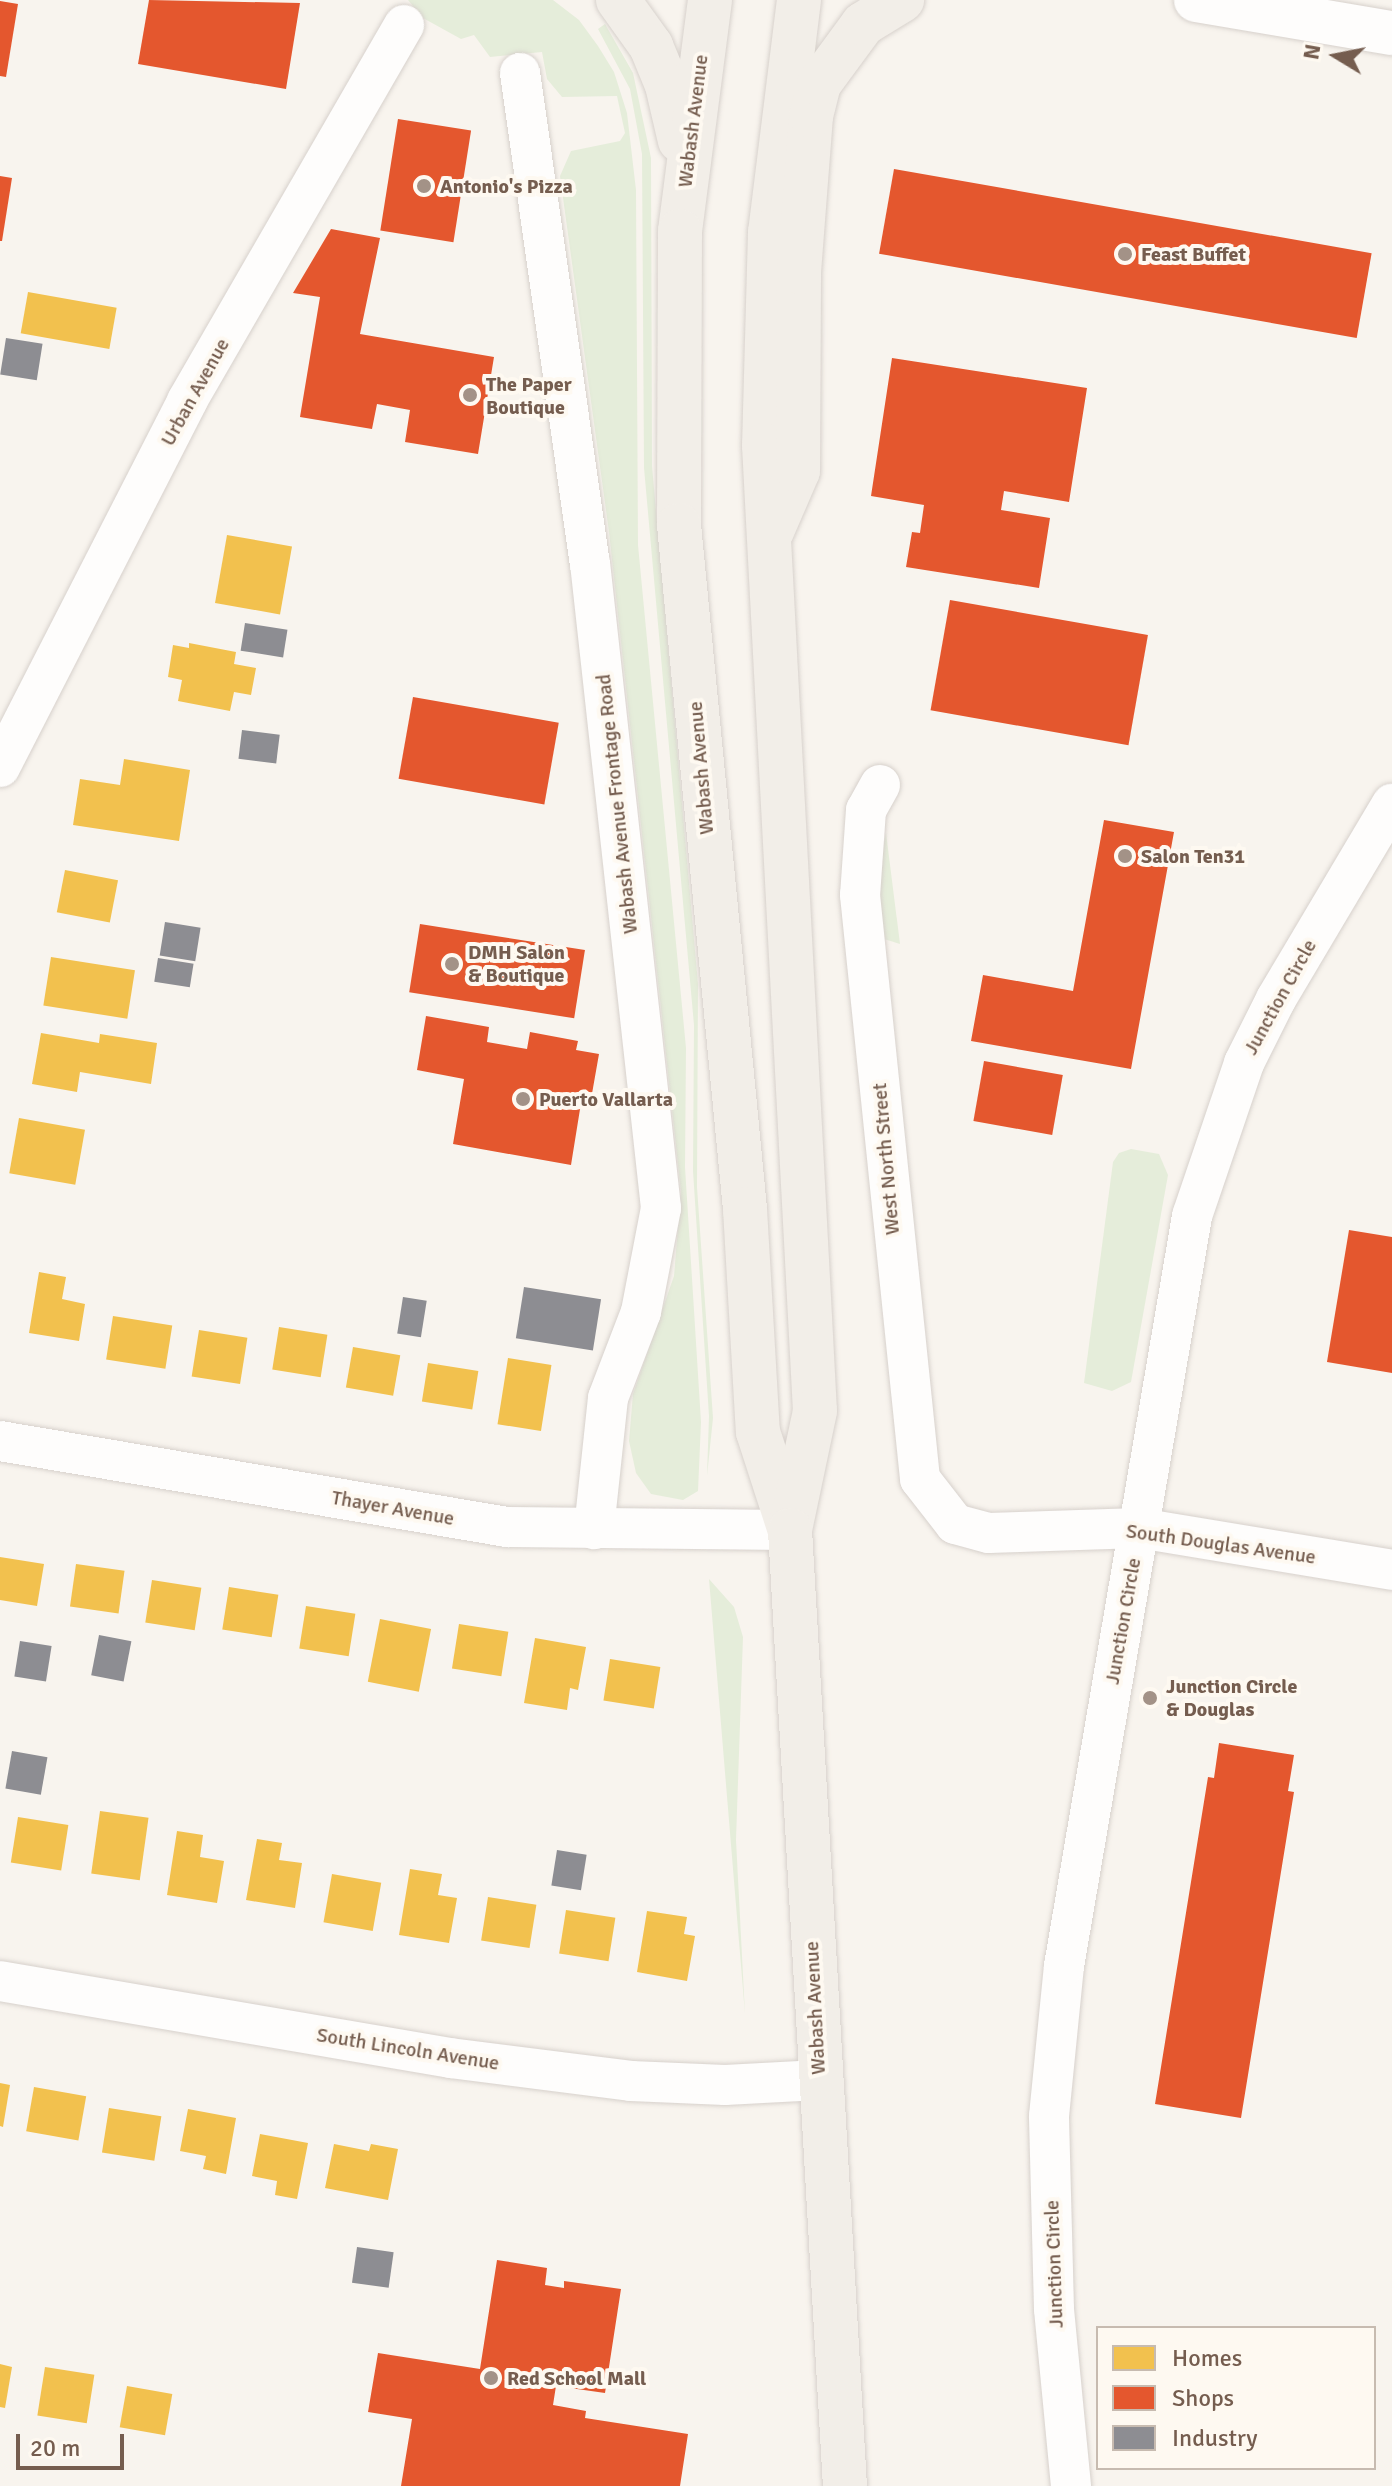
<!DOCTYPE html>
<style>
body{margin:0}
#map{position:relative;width:1392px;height:2486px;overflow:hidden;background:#f8f4ee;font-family:Signika,sans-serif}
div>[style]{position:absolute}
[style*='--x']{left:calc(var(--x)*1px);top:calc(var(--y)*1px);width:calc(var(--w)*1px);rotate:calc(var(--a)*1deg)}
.green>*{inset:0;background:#e5edda}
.homes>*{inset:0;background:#f2c14e;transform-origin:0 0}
.shops>*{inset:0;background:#e4572e;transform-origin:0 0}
.industry>*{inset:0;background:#8d8d92;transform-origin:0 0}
.roads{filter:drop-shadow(0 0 2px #d7d1cc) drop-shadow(0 0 2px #d7d1cc)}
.minor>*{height:40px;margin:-20px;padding:0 20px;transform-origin:20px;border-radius:20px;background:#fefdfc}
.secondary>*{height:44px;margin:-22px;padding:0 22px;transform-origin:22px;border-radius:22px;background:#fefdfc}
.primary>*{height:44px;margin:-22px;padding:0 22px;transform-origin:22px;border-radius:22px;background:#f2eee8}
.dots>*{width:22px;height:22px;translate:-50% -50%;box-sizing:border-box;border:4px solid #fef9f1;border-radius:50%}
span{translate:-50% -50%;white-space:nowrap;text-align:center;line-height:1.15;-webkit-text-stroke:8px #fef9f1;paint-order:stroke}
.street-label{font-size:20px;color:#755d4f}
.poi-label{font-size:20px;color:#755d4f;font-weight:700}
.left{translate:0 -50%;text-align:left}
.legend{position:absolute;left:1096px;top:2326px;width:280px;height:144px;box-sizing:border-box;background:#fef9f1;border:2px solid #c7bbb0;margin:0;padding:10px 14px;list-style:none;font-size:24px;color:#755d4f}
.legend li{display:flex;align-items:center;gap:16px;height:40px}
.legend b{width:40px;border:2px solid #c7bbb0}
.north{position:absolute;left:1296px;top:16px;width:80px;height:80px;-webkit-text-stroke:6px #fef9f1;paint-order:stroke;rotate:280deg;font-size:22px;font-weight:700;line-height:32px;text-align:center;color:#755d4f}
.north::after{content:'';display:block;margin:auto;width:28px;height:36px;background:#755d4f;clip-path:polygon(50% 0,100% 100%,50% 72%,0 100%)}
.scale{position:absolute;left:16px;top:2434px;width:108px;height:36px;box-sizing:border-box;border:4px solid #755d4f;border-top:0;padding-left:10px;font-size:24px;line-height:28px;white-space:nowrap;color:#755d4f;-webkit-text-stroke:6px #fef9f1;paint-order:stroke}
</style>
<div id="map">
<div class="green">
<i style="clip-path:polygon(408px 0,553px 0,579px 20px,598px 46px,614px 72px,627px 113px,636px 190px,638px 545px,686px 1048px,685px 1167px,701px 1422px,698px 1491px,683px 1500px,651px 1494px,636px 1473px,629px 1441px,633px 1394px,674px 1276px,681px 1192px,609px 532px,560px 176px,571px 151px,620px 141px,625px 133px,617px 96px,562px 97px,547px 79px,542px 52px,490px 57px,474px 35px,461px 39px,423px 18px)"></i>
<i style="clip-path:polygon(605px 24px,633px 73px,651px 158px,652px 466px,698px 984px,697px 1187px,713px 1418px,707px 1476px,709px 1416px,693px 1171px,694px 1025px,644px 468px,642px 154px,630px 89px,598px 29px)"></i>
<i style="clip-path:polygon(886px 833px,900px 944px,881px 938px,876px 881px)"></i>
<i style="clip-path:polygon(1131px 1149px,1159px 1154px,1168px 1175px,1131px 1382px,1112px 1391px,1084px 1383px,1113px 1162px,1119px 1153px)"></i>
<i style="clip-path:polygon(709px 1579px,734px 1607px,743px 1637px,736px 1840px,745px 2014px)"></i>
</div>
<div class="homes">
<i style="left:28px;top:292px;width:90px;height:42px;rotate:10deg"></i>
<i style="left:227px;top:535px;width:66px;height:69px;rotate:10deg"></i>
<i style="clip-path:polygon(189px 643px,236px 652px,234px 664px,256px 668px,251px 695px,234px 692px,230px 711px,178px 701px,182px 680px,168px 677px,173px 645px,189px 648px)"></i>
<i style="clip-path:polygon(124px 759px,190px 770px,179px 841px,73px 825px,80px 779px,120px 785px)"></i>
<i style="left:65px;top:870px;width:54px;height:43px;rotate:11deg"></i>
<i style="left:51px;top:957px;width:85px;height:49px;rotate:9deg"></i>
<i style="clip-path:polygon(41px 1033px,99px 1043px,100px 1034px,157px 1043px,151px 1084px,80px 1072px,77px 1092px,32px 1084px)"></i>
<i style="left:19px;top:1118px;width:67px;height:56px;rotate:10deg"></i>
<i style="clip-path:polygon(39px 1272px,66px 1277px,62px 1299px,85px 1304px,79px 1341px,29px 1333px)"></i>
<i style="left:113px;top:1316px;width:60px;height:44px;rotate:9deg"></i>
<i style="left:279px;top:1327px;width:49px;height:43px;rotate:9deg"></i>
<i style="left:199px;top:1330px;width:49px;height:47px;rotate:9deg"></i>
<i style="left:353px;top:1347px;width:48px;height:41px;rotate:10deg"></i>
<i style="left:508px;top:1358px;width:44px;height:67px;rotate:9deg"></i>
<i style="left:428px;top:1363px;width:51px;height:39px;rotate:9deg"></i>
<i style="clip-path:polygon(0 1557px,44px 1564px,37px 1606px,0 1600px)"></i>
<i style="left:76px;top:1564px;width:49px;height:43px;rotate:8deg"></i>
<i style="left:152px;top:1580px;width:50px;height:43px;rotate:9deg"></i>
<i style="left:229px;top:1587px;width:50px;height:43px;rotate:9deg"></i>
<i style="left:306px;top:1606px;width:50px;height:43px;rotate:9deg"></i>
<i style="left:380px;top:1619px;width:52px;height:64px;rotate:11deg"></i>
<i style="left:459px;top:1624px;width:50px;height:45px;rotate:9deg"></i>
<i style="clip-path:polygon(535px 1638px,586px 1647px,578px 1690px,570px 1688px,567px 1710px,524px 1703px)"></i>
<i style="left:610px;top:1659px;width:51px;height:42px;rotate:9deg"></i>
<i style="left:100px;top:1811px;width:49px;height:63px;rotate:8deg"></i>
<i style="left:18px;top:1817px;width:51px;height:46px;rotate:9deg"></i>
<i style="clip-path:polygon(177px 1831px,203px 1835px,200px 1857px,224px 1861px,217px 1903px,167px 1895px)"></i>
<i style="clip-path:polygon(257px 1839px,282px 1843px,279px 1860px,302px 1863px,295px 1908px,246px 1900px)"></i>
<i style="clip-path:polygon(410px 1869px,442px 1874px,438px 1895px,457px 1898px,449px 1943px,399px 1935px)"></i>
<i style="left:332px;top:1874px;width:50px;height:49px;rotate:10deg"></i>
<i style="left:488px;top:1897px;width:49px;height:44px;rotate:9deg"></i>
<i style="left:566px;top:1910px;width:50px;height:44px;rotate:9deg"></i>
<i style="clip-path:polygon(647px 1911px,687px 1917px,684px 1934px,695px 1936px,687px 1981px,637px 1972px)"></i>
<i style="clip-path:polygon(0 2083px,10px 2085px,3px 2127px,0 2126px)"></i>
<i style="left:34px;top:2087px;width:53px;height:45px;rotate:10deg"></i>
<i style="left:109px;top:2108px;width:53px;height:45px;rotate:9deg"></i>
<i style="clip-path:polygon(188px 2109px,236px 2118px,226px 2174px,203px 2169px,206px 2156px,180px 2151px)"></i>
<i style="clip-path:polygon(260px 2134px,308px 2143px,297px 2199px,275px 2195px,277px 2181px,252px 2176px)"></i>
<i style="clip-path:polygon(334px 2144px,369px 2151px,371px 2144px,398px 2149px,388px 2200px,325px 2188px)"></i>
<i style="clip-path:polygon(0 2364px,12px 2367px,5px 2408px,0 2407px)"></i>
<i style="left:45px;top:2367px;width:50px;height:49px;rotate:9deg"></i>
<i style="left:127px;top:2386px;width:46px;height:42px;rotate:10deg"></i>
</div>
<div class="shops">
<i style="clip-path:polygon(149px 0,300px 3px,286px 89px,138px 64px)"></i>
<i style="clip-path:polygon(0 1px,18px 4px,6px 77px,0 76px)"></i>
<i style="left:398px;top:119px;width:74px;height:113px;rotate:9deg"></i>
<i style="left:894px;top:169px;width:485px;height:86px;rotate:10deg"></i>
<i style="clip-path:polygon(0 176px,12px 178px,2px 241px,0 241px)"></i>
<i style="clip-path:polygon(331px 229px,380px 238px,360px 334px,494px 357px,478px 454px,405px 442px,410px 410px,377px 404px,372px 429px,300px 417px,320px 297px,293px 293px)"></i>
<i style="clip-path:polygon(892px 358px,1087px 388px,1069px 502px,1004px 491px,1001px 510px,1050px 518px,1039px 588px,906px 567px,912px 532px,920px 533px,924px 505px,871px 496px)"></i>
<i style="left:950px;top:600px;width:201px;height:112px;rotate:10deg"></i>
<i style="left:413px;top:697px;width:148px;height:83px;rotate:10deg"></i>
<i style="clip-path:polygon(1104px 820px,1174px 832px,1131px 1069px,971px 1041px,983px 975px,1073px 991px)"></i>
<i style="left:420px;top:924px;width:167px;height:69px;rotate:9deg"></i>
<i style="clip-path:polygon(426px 1016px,489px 1027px,487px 1042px,527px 1049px,530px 1032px,578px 1041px,576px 1050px,599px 1054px,590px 1105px,581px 1103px,571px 1165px,453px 1144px,464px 1079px,417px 1070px)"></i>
<i style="left:984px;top:1061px;width:80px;height:61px;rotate:10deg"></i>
<i style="clip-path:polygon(1349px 1230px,1392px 1237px,1392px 1373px,1327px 1362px)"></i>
<i style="clip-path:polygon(1219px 1743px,1294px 1755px,1288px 1791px,1294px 1792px,1241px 2118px,1155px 2104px,1208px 1777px,1214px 1778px)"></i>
<i style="clip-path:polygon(497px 2260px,547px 2268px,545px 2285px,564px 2288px,564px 2281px,621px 2289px,605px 2393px,556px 2386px,553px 2405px,586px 2411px,585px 2418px,688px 2434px,680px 2486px,401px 2486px,412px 2419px,368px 2412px,378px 2353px,480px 2369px)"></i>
</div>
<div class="industry">
<i style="left:6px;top:338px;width:37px;height:37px;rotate:9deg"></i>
<i style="left:245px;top:623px;width:43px;height:28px;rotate:9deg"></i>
<i style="left:242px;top:730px;width:38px;height:29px;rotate:7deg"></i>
<i style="left:165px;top:922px;width:36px;height:34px;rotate:9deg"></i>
<i style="left:158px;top:958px;width:36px;height:24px;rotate:9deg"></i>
<i style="left:524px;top:1287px;width:78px;height:52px;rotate:9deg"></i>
<i style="left:403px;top:1297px;width:24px;height:37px;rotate:9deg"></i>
<i style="left:99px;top:1635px;width:33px;height:41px;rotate:11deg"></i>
<i style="left:20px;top:1641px;width:32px;height:36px;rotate:9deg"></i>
<i style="left:12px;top:1751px;width:36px;height:38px;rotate:10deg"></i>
<i style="left:557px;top:1850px;width:30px;height:36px;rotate:9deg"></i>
<i style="left:357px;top:2247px;width:37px;height:36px;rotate:8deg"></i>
</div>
<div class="roads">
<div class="minor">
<i style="--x:520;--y:73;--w:495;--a:81.9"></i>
<i style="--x:590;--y:563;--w:649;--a:83.72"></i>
<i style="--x:661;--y:1208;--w:106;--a:100.9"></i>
<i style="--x:641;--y:1312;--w:92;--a:111"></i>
<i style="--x:608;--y:1398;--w:132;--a:96.1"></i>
<i style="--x:0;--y:767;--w:411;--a:-62.9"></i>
<i style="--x:187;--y:401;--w:434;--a:-60"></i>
<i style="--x:880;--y:785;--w:29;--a:119"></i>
<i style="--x:866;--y:810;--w:85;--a:94"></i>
<i style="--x:860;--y:895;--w:587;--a:84.13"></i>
<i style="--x:920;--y:1479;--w:57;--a:52.1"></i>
<i style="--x:955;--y:1524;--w:35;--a:15"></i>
<i style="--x:989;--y:1533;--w:150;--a:-1.9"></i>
<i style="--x:1139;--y:1528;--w:256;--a:9.4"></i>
<i style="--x:0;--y:1441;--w:514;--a:9.63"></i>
<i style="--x:507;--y:1527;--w:283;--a:0.6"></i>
<i style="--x:0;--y:1981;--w:457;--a:9.7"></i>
<i style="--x:450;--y:2058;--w:182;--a:7.2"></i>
<i style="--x:631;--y:2081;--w:94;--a:2.4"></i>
<i style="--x:725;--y:2085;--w:94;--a:-3"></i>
<i style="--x:1071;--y:2486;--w:178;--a:-95.5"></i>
<i style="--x:1054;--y:2309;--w:193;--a:-91.5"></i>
<i style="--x:1049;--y:2116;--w:151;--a:-84.3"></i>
<i style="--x:1064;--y:1966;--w:761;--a:-80.31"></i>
<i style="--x:1192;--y:1216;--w:162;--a:-71.2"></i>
<i style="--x:1244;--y:1063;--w:72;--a:-63.4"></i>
<i style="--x:1276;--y:999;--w:227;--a:-59.3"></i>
</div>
<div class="secondary">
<i style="--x:1196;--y:0;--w:199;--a:9.6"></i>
</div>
<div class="primary">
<i style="--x:618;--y:0;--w:57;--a:54.3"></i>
<i style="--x:651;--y:46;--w:42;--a:67.7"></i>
<i style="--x:667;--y:85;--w:57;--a:76.9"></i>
<i style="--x:710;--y:0;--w:233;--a:97.4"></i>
<i style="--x:680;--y:231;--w:294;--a:90.2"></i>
<i style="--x:679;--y:525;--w:687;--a:84.49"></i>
<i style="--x:745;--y:1209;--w:223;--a:86.7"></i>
<i style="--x:758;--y:1432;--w:101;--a:72.1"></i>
<i style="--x:799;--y:0;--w:234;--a:97.1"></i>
<i style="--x:770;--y:232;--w:213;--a:91.6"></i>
<i style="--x:764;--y:445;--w:967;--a:86.98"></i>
<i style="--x:815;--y:1411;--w:122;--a:101.9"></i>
<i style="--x:790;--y:1530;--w:958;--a:86.71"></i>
<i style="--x:772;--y:531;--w:65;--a:-66.6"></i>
<i style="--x:798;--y:471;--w:199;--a:-89.7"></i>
<i style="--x:799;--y:272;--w:156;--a:-85.6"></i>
<i style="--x:811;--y:116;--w:33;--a:-76"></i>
<i style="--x:819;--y:84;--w:74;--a:-53.7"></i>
<i style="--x:863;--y:24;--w:46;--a:-31.6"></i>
</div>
</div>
<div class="dots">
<i style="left:424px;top:186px;background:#a39287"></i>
<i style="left:1125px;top:254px;background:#a39287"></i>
<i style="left:470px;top:395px;background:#a39287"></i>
<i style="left:1125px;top:856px;background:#a39287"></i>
<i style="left:452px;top:964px;background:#a39287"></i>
<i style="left:523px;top:1099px;background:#a39287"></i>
<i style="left:1150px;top:1698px;background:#a39287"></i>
<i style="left:491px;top:2378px;background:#a39287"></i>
</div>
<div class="street-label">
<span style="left:693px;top:121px;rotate:-83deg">Wabash Avenue</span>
<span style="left:195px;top:392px;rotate:-61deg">Urban Avenue</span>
<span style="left:701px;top:768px;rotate:-95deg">Wabash Avenue</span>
<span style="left:617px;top:804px;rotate:-96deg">Wabash Avenue Frontage Road</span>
<span style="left:1280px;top:997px;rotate:-61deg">Junction Circle</span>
<span style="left:886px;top:1159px;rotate:-95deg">West North Street</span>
<span style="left:393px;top:1508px;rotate:10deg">Thayer Avenue</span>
<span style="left:1221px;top:1544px;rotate:8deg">South Douglas Avenue</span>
<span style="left:1123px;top:1621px;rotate:-80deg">Junction Circle</span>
<span style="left:815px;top:2008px;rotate:-93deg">Wabash Avenue</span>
<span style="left:408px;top:2049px;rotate:9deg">South Lincoln Avenue</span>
<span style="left:1054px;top:2264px;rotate:-92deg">Junction Circle</span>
</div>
<div class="poi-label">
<span class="left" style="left:440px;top:186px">Antonio's Pizza</span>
<span class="left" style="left:1141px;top:254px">Feast Buffet</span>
<span class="left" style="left:486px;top:396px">The Paper<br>Boutique</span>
<span class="left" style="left:1141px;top:856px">Salon Ten31</span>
<span class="left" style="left:468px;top:964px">DMH Salon<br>&amp; Boutique</span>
<span class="left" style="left:539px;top:1099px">Puerto Vallarta</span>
<span class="left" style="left:1166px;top:1698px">Junction Circle<br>&amp; Douglas</span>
<span class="left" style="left:507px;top:2378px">Red School Mall</span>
</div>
<ul class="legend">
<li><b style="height:22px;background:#f2c14e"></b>Homes</li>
<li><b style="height:22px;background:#e4572e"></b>Shops</li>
<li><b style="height:22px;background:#8d8d92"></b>Industry</li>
</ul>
<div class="north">N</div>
<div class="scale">20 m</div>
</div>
